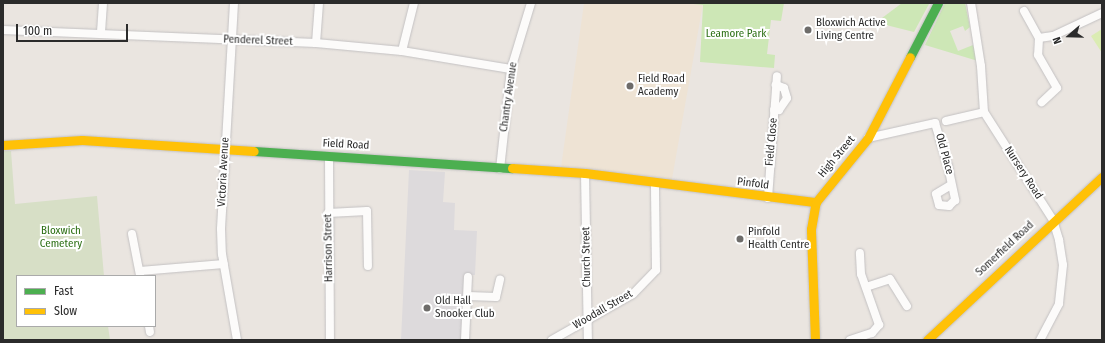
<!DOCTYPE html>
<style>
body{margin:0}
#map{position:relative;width:1105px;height:343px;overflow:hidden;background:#eae5e0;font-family:"Fira Sans Condensed",sans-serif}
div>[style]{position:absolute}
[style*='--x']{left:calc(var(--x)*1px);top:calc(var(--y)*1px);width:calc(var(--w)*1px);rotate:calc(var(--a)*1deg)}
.industrial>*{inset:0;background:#dddadc}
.education>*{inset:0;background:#eee3d4}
.green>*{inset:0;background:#cde7b6}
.cemetery>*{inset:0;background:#d7dfc6}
.pitch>*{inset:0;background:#dbecb3}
.roads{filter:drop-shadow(0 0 1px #c3c1c2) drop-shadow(0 0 1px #c3c1c2)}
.street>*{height:8px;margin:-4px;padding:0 4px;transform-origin:4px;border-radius:4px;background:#fcfbfa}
.fast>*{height:9px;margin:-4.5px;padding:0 4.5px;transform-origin:4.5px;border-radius:4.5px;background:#4caf50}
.slow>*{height:9px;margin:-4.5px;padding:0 4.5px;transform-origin:4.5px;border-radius:4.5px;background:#ffc107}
.dots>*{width:11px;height:11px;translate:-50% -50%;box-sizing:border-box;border:2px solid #fff;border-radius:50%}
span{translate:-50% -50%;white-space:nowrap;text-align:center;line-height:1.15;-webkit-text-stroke:4px #fff;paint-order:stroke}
.poi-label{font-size:11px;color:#2b2b2b}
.left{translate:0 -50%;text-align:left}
.park-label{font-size:11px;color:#2c6f14}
.street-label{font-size:11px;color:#2b2b2b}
.frame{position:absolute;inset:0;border:4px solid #2b2b2b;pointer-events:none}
.legend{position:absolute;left:16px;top:275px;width:140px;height:52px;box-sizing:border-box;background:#fff;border:1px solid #aaa;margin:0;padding:5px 7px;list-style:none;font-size:12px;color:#2b2b2b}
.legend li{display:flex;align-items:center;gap:8px;height:20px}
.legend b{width:20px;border:1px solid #aaa}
.north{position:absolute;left:1049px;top:16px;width:40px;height:40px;-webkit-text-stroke:3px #fff;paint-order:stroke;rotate:250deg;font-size:11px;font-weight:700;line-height:16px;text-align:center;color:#2b2b2b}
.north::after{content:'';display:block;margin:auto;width:14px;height:18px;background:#2b2b2b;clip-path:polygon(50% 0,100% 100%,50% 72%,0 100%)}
.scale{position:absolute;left:16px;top:24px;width:112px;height:18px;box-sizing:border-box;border:2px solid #2b2b2b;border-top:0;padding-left:5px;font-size:12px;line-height:14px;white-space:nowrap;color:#2b2b2b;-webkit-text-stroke:3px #fff;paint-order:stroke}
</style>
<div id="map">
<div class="industrial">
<i style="clip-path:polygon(409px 170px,445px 172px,443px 202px,455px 203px,454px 230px,477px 231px,475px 275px,464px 275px,461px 340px,401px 340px)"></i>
</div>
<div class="education">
<i style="clip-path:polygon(584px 3px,703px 4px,672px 179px,561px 167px)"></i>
</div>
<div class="green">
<i style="clip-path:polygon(684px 3px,784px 3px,781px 21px,771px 20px,767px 54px,775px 55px,774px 68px,700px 62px,703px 5px)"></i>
<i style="clip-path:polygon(902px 3px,929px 4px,914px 32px,882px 24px,882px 18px)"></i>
<i style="clip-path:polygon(945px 3px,965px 3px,970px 27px,965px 31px,963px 26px,950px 31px,958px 51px,973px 45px,978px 61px,925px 45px)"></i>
</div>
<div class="cemetery">
<i style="clip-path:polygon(3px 151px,11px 151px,15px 204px,97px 196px,104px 276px,17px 276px,17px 326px,108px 326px,110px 340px,3px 340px)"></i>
</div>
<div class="pitch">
<i style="clip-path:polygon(1102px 29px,1102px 53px,1091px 36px)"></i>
</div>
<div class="roads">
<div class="street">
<i style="--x:234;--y:3;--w:226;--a:93.3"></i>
<i style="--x:221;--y:229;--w:25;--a:88"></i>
<i style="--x:222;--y:254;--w:87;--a:80.1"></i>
<i style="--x:971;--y:3;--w:64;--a:81"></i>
<i style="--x:981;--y:66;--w:46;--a:86.3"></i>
<i style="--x:984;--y:112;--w:128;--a:57.4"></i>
<i style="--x:1053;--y:220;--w:21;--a:73"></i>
<i style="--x:1059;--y:240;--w:25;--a:81"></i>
<i style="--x:1063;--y:265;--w:39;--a:96"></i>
<i style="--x:1059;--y:304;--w:41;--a:117.8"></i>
<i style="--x:1024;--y:11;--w:31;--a:61"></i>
<i style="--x:1039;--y:38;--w:17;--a:93"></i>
<i style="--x:1038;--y:55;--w:38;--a:60"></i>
<i style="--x:1057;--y:88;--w:21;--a:137"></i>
<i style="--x:3;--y:30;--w:313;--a:2.4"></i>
<i style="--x:316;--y:43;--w:86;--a:5.3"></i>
<i style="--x:402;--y:51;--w:110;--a:9.4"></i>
<i style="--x:101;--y:32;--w:29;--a:-86"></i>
<i style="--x:1039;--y:38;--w:14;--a:-8"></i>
<i style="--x:1053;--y:36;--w:54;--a:-25.1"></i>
<i style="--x:316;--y:43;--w:40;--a:-85.7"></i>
<i style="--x:402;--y:51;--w:49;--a:-76"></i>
<i style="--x:774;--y:110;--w:5;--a:0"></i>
<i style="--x:779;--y:110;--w:14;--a:-56"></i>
<i style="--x:787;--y:98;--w:10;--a:-107"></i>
<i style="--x:784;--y:88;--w:9;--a:-159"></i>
<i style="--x:946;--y:121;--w:39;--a:-13"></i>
<i style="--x:868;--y:138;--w:69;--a:-12.6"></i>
<i style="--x:935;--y:123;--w:45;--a:73.2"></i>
<i style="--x:948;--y:166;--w:35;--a:78"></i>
<i style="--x:955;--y:200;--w:8;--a:135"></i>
<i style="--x:949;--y:206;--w:10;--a:-174"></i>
<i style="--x:939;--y:205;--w:11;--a:-105"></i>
<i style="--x:936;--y:194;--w:17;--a:-31"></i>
<i style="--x:329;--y:156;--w:184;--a:89.7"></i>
<i style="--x:500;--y:169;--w:101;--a:-83.7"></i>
<i style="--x:511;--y:69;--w:69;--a:-73.1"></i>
<i style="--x:585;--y:173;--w:167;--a:89"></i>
<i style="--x:768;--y:198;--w:122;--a:-85.8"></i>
<i style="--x:328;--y:213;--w:39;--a:-3"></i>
<i style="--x:367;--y:211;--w:55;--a:89"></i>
<i style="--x:132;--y:234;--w:42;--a:79"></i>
<i style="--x:140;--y:271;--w:84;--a:-4.8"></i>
<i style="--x:866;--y:287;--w:25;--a:-18"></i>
<i style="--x:890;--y:279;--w:32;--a:58"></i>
<i style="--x:468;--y:296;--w:28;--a:2"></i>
<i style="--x:496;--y:297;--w:18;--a:-77"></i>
<i style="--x:149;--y:326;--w:6;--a:81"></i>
<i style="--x:465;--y:340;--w:63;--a:-87.3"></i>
<i style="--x:552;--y:340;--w:93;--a:-29.6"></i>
<i style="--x:633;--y:294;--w:33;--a:-46"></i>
<i style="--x:656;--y:270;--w:87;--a:-90.7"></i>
<i style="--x:850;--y:340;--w:23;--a:-18"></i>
<i style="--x:872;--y:333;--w:11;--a:-49"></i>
<i style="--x:879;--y:325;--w:54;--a:-109.4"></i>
<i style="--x:861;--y:274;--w:21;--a:-93"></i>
</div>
<div class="fast">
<i style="--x:910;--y:57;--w:61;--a:-62.6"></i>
<i style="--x:254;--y:151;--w:259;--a:3.8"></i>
</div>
<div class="slow">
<i style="--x:3;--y:145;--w:79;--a:-3.6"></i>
<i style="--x:82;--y:140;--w:172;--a:3.7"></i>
<i style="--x:512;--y:168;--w:73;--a:3.9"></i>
<i style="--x:585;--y:173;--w:233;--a:7.2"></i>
<i style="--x:815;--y:340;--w:111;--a:-92.1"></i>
<i style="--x:811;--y:229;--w:27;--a:-80"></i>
<i style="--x:816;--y:202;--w:82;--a:-50.9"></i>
<i style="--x:868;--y:138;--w:91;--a:-62.6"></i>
<i style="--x:927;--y:340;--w:239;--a:-43"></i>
</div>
</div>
<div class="dots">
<i style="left:808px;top:30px;background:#6e6c6a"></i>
<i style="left:630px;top:86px;background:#6e6c6a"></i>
<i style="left:740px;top:239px;background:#6e6c6a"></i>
<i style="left:427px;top:308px;background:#6e6c6a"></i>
</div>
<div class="poi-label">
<span class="left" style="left:816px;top:30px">Bloxwich Active<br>Living Centre</span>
<span class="left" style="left:638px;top:86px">Field Road<br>Academy</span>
<span class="left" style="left:748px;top:239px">Pinfold<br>Health Centre</span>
<span class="left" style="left:435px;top:308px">Old Hall<br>Snooker Club</span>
</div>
<div class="park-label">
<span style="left:736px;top:34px">Leamore Park</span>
<span style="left:61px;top:238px">Bloxwich<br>Cemetery</span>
</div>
<div class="street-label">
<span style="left:258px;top:41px;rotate:2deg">Penderel Street</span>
<span style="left:509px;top:97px;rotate:-82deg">Chantry Avenue</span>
<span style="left:772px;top:142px;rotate:-85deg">Field Close</span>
<span style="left:346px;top:145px;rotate:3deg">Field Road</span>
<span style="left:944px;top:154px;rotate:75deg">Old Place</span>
<span style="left:837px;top:157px;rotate:-50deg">High Street</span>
<span style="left:224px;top:172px;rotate:-87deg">Victoria Avenue</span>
<span style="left:1023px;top:173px;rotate:57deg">Nursery Road</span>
<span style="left:753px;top:184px;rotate:7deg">Pinfold</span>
<span style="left:329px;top:248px;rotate:-91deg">Harrison Street</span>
<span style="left:1005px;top:249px;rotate:-43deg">Somerfield Road</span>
<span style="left:587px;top:257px;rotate:-91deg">Church Street</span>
<span style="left:603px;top:310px;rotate:-30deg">Woodall Street</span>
</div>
<div class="frame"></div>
<ul class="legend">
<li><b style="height:5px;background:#4caf50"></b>Fast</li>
<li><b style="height:5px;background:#ffc107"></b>Slow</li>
</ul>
<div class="north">N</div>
<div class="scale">100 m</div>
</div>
